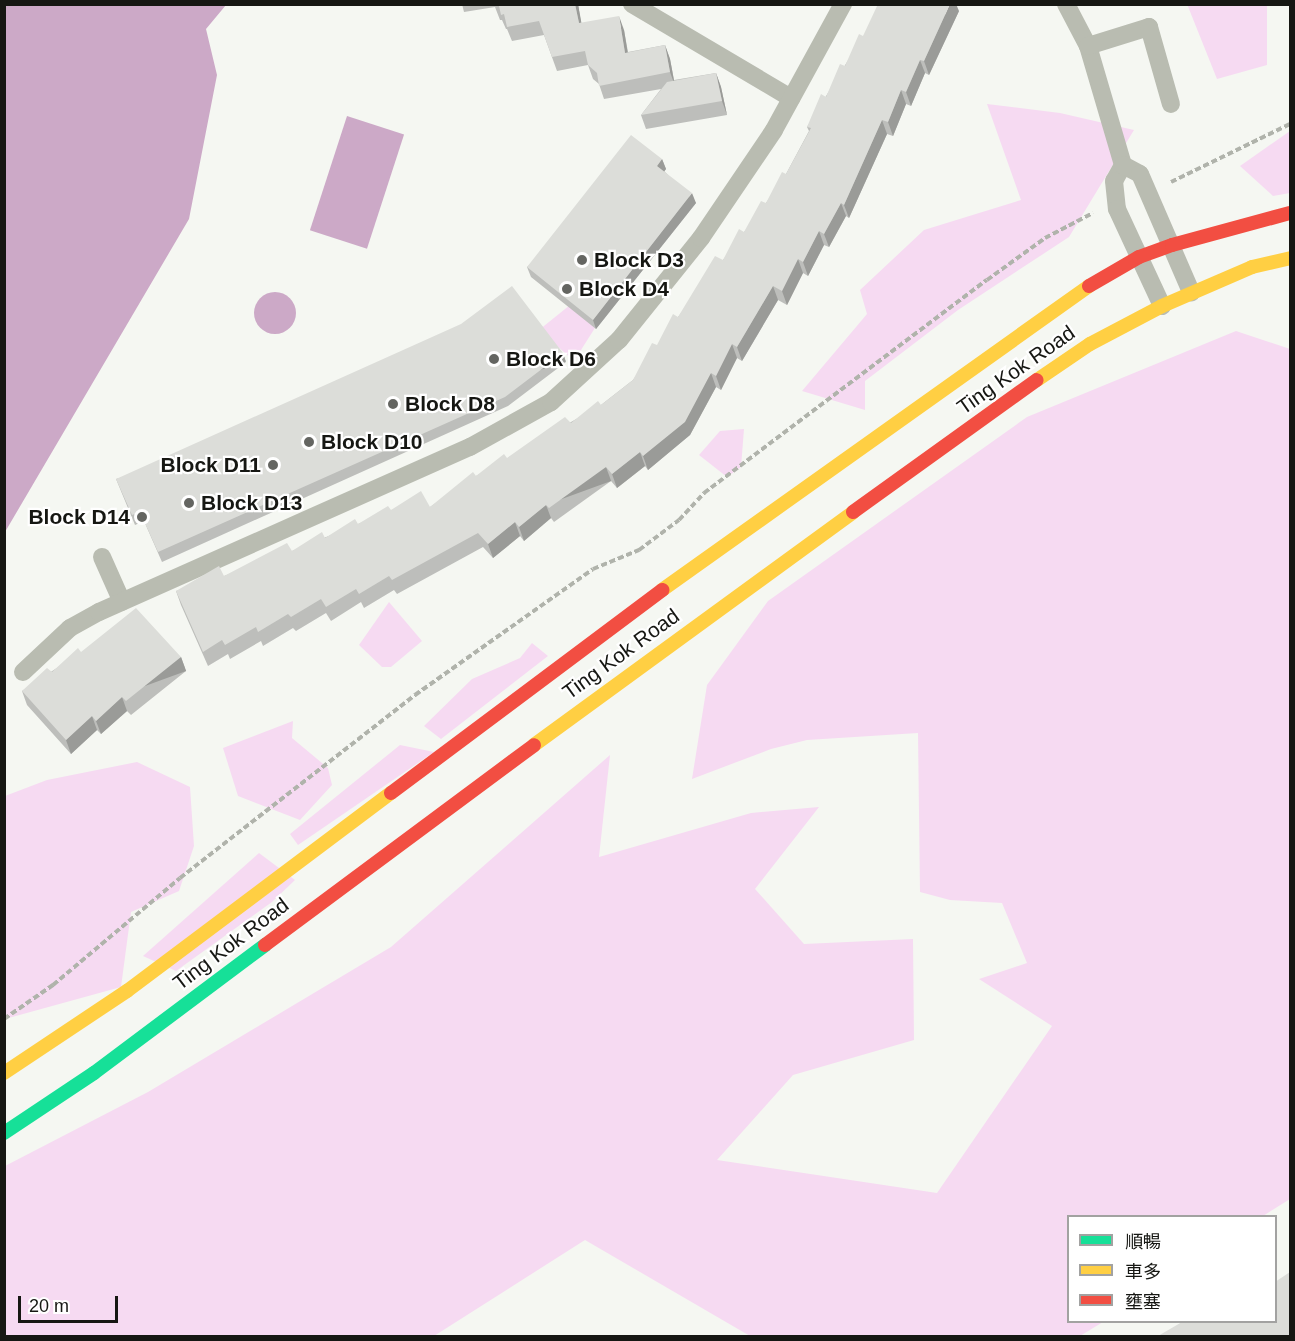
<!DOCTYPE html>
<meta charset="utf-8">
<style>
body{margin:0}
#map{position:relative;width:1295px;height:1341px;overflow:hidden;background:#f5f7f2;font-family:Arial,"Noto Sans TC",sans-serif}
div>[style]{position:absolute}
[style*='--x']{left:calc(var(--x)*1px);top:calc(var(--y)*1px);width:calc(var(--w)*1px);rotate:calc(var(--a)*1deg)}
.green>*{inset:0;background:#f6daf2}
.water>*{inset:0;background:#cca9c7;transform-origin:0 0}
.round{border-radius:50%}
.path>*{height:4px;margin-top:-2px;transform-origin:0;background:repeating-linear-gradient(90deg,#b0b3ab 0 6px,transparent 0 9px)}
.lane>*{height:18px;margin:-9px;padding:0 9px;transform-origin:9px;border-radius:9px;background:#b9bcb1}
.fast>*{height:14px;margin:-7px;padding:0 7px;transform-origin:7px;border-radius:7px;background:#16e098}
.slow>*{height:14px;margin:-7px;padding:0 7px;transform-origin:7px;border-radius:7px;background:#ffcf43}
.jam>*{height:14px;margin:-7px;padding:0 7px;transform-origin:7px;border-radius:7px;background:#f24e42}
.wall>*{inset:0;background:#bdbebb}
.shaded-wall>*{inset:0;background:#9a9b98;transform-origin:0 0}
.building>*{inset:0;background:#dcddd9}
.dots>*{width:16px;height:16px;translate:-50% -50%;box-sizing:border-box;border:3px solid #fff;border-radius:50%}
span{translate:-50% -50%;white-space:nowrap;text-align:center;line-height:1.15;-webkit-text-stroke:4.5px #fff;paint-order:stroke}
.poi-label{font-size:21px;color:#161713;font-weight:700}
.left{translate:0 -50%;text-align:left}
.right{translate:-100% -50%;text-align:right}
.street-label{font-size:21px;color:#161713}
.frame{position:absolute;inset:0;border:6px solid #161713;pointer-events:none}
.legend{position:absolute;left:1067px;top:1215px;width:210px;height:108px;box-sizing:border-box;background:#fff;border:2px solid #a2a2a1;margin:0;padding:8px 10px;list-style:none;font-size:18px;color:#161713}
.legend li{display:flex;align-items:center;gap:12px;height:30px}
.legend b{width:30px;border:2px solid #a2a2a1}
.scale{position:absolute;left:18px;top:1296px;width:100px;height:27px;box-sizing:border-box;border:3px solid #161713;border-top:0;padding-left:8px;font-size:18px;line-height:21px;white-space:nowrap;color:#161713;-webkit-text-stroke:4px #fff;paint-order:stroke}
</style>
<div id="map">
<div class="green">
<i style="clip-path:polygon(1187px 4px,1267px 5px,1267px 65px,1217px 79px)"></i>
<i style="clip-path:polygon(987px 104px,1060px 113px,1134px 130px,1069px 237px,958px 310px,865px 381px,865px 410px,802px 391px,867px 314px,860px 290px,924px 230px,1021px 200px)"></i>
<i style="clip-path:polygon(1290px 131px,1290px 193px,1273px 196px,1240px 166px)"></i>
<i style="clip-path:polygon(575px 301px,600px 320px,574px 361px,539px 330px)"></i>
<i style="clip-path:polygon(1236px 331px,1290px 349px,1290px 1199px,1263px 1216px,1068px 1216px,1068px 1322px,1103px 1322px,1080px 1336px,750px 1336px,585px 1240px,434px 1336px,5px 1336px,5px 1166px,148px 1092px,391px 947px,610px 755px,599px 857px,751px 813px,819px 807px,755px 889px,804px 944px,913px 939px,914px 1040px,793px 1075px,717px 1160px,937px 1193px,1052px 1026px,979px 979px,1027px 963px,1002px 903px,950px 900px,920px 892px,918px 733px,807px 740px,771px 749px,692px 779px,707px 685px,768px 601px,1027px 417px)"></i>
<i style="clip-path:polygon(744px 429px,741px 467px,727px 477px,699px 455px,720px 431px)"></i>
<i style="clip-path:polygon(389px 602px,422px 641px,391px 667px,382px 667px,359px 645px)"></i>
<i style="clip-path:polygon(532px 643px,548px 656px,441px 739px,424px 726px,472px 679px,520px 658px)"></i>
<i style="clip-path:polygon(293px 721px,292px 738px,328px 768px,332px 785px,300px 820px,238px 796px,223px 748px)"></i>
<i style="clip-path:polygon(400px 745px,434px 752px,298px 845px,290px 834px)"></i>
<i style="clip-path:polygon(137px 762px,190px 787px,194px 846px,179px 891px,131px 912px,121px 987px,5px 1019px,5px 796px,47px 780px)"></i>
<i style="clip-path:polygon(259px 853px,295px 880px,272px 902px,176px 971px,143px 956px)"></i>
</div>
<div class="water">
<i style="clip-path:polygon(5px 4px,226px 5px,206px 29px,217px 75px,189px 219px,5px 532px)"></i>
<i style="left:347px;top:116px;width:60px;height:120px;rotate:18deg"></i>
<i class="round" style="left:254px;top:292px;width:42px;height:42px"></i>
</div>
<div class="path">
<i style="--x:1171;--y:182;--w:132;--a:-26"></i>
<i style="--x:4;--y:1019;--w:60;--a:-34.8"></i>
<i style="--x:53;--y:985;--w:166;--a:-40.1"></i>
<i style="--x:180;--y:878;--w:298;--a:-37.9"></i>
<i style="--x:415;--y:695;--w:218;--a:-35.3"></i>
<i style="--x:593;--y:569;--w:50;--a:-22.4"></i>
<i style="--x:639;--y:550;--w:50;--a:-36.9"></i>
<i style="--x:679;--y:520;--w:37;--a:-47"></i>
<i style="--x:704;--y:493;--w:354;--a:-37"></i>
<i style="--x:987;--y:280;--w:72;--a:-35.9"></i>
<i style="--x:1045;--y:238;--w:54;--a:-27.5"></i>
</div>
<div class="lane">
<i style="--x:632;--y:4;--w:185;--a:30.6"></i>
<i style="--x:1066;--y:4;--w:47;--a:62.4"></i>
<i style="--x:1088;--y:46;--w:124;--a:73.6"></i>
<i style="--x:1123;--y:165;--w:18;--a:119"></i>
<i style="--x:1114;--y:181;--w:28;--a:84"></i>
<i style="--x:1117;--y:209;--w:107;--a:65.1"></i>
<i style="--x:1088;--y:46;--w:64;--a:-17.3"></i>
<i style="--x:1149;--y:27;--w:80;--a:74.1"></i>
<i style="--x:1123;--y:165;--w:19;--a:28"></i>
<i style="--x:1140;--y:174;--w:129;--a:66.6"></i>
<i style="--x:102;--y:557;--w:49;--a:66"></i>
<i style="--x:23;--y:672;--w:64;--a:-43.1"></i>
<i style="--x:70;--y:628;--w:33;--a:-29"></i>
<i style="--x:99;--y:612;--w:406;--a:-24"></i>
<i style="--x:470;--y:447;--w:93;--a:-29.1"></i>
<i style="--x:551;--y:402;--w:92;--a:-42.4"></i>
<i style="--x:619;--y:340;--w:131;--a:-51.2"></i>
<i style="--x:701;--y:238;--w:130;--a:-55.9"></i>
<i style="--x:774;--y:130;--w:144;--a:-61.3"></i>
</div>
<div class="fast">
<i style="--x:4;--y:1133;--w:108;--a:-33.7"></i>
<i style="--x:94;--y:1073;--w:214;--a:-36.8"></i>
</div>
<div class="slow">
<i style="--x:1037;--y:380;--w:64;--a:-34.2"></i>
<i style="--x:1090;--y:344;--w:81;--a:-27.8"></i>
<i style="--x:1162;--y:306;--w:98;--a:-23.4"></i>
<i style="--x:1252;--y:267;--w:39;--a:-13"></i>
<i style="--x:662;--y:590;--w:524;--a:-35.45"></i>
<i style="--x:534;--y:745;--w:395;--a:-36.1"></i>
<i style="--x:4;--y:1073;--w:148;--a:-33.7"></i>
<i style="--x:127;--y:991;--w:330;--a:-36.9"></i>
</div>
<div class="jam">
<i style="--x:1089;--y:286;--w:58;--a:-30.1"></i>
<i style="--x:1139;--y:257;--w:35;--a:-20"></i>
<i style="--x:1172;--y:245;--w:122;--a:-15.2"></i>
<i style="--x:853;--y:512;--w:226;--a:-35.7"></i>
<i style="--x:391;--y:793;--w:339;--a:-36.8"></i>
<i style="--x:265;--y:945;--w:335;--a:-36.6"></i>
</div>
<div class="wall">
<i style="clip-path:polygon(462px 4px,578px 4px,581px 23px,624px 30px,628px 52px,665px 45px,670px 59px,674px 80px,716px 73px,721px 87px,727px 115px,646px 129px,641px 115px,661px 89px,604px 99px,599px 84px,593px 79px,588px 65px,557px 71px,544px 35px,512px 41px,507px 29px,506px 29px,502px 20px,500px 20px,495px 7px,464px 12px)"></i>
<i style="clip-path:polygon(959px 11px,929px 75px,925px 73px,911px 106px,906px 104px,893px 136px,887px 134px,849px 218px,846px 216px,829px 247px,824px 245px,808px 276px,803px 273px,787px 305px,778px 300px,742px 361px,737px 358px,721px 390px,716px 387px,690px 435px,648px 470px,645px 466px,617px 488px,611px 481px,554px 522px,551px 518px,524px 541px,520px 536px,493px 558px,483px 547px,397px 594px,394px 590px,364px 608px,361px 602px,331px 621px,326px 613px,296px 631px,293px 628px,263px 646px,261px 641px,230px 659px,228px 654px,208px 666px,181px 605px,176px 591px,224px 576px,292px 551px,358px 524px,391px 510px,430px 507px,476px 476px,601px 405px,633px 380px,678px 317px,723px 260px,766px 203px,786px 174px,809px 131px,807px 127px,863px 36px)"></i>
<i style="clip-path:polygon(662px 159px,666px 169px,664px 171px,696px 203px,596px 329px,531px 277px,527px 267px)"></i>
<i style="clip-path:polygon(563px 353px,566px 362px,508px 406px,162px 562px,144px 521px,135px 525px,116px 479px)"></i>
<i style="clip-path:polygon(81px 652px,181px 657px,186px 671px,131px 715px,127px 711px,101px 734px,97px 730px,71px 754px,27px 705px,22px 691px)"></i>
</div>
<div class="shaded-wall">
<i style="clip-path:polygon(575px 4px,578px 4px,584px 37px,579px 23px)"></i>
<i style="clip-path:polygon(950px 4px,956px 4px,959px 11px,929px 75px,924px 61px)"></i>
<i style="clip-path:polygon(619px 16px,624px 30px,630px 67px,625px 53px)"></i>
<i style="clip-path:polygon(665px 45px,670px 59px,675px 86px,670px 72px)"></i>
<i style="clip-path:polygon(920px 60px,925px 73px,911px 106px,906px 92px)"></i>
<i style="clip-path:polygon(716px 73px,721px 87px,727px 115px,722px 101px)"></i>
<i style="clip-path:polygon(901px 90px,906px 104px,893px 136px,888px 122px)"></i>
<i style="clip-path:polygon(882px 120px,887px 134px,849px 218px,844px 205px)"></i>
<i style="clip-path:polygon(662px 159px,666px 169px,661px 176px,657px 166px)"></i>
<i style="clip-path:polygon(692px 193px,696px 203px,596px 329px,593px 320px)"></i>
<i style="clip-path:polygon(841px 203px,846px 216px,829px 247px,824px 234px)"></i>
<i style="clip-path:polygon(819px 231px,824px 245px,808px 276px,803px 262px)"></i>
<i style="clip-path:polygon(798px 259px,803px 273px,787px 305px,782px 291px)"></i>
<i style="clip-path:polygon(773px 286px,778px 300px,742px 361px,737px 347px)"></i>
<i style="clip-path:polygon(732px 344px,737px 358px,721px 390px,716px 376px)"></i>
<i style="left:563px;top:353px;width:9px;height:73px;rotate:72deg"></i>
<i style="clip-path:polygon(711px 373px,716px 387px,690px 435px,648px 470px,643px 456px)"></i>
<i style="clip-path:polygon(640px 452px,645px 466px,617px 488px,612px 474px)"></i>
<i style="left:606px;top:467px;width:15px;height:70px;rotate:70deg"></i>
<i style="clip-path:polygon(546px 505px,551px 518px,524px 541px,519px 527px)"></i>
<i style="clip-path:polygon(515px 522px,520px 536px,493px 558px,488px 544px)"></i>
<i style="left:181px;top:657px;width:15px;height:70px;rotate:70deg"></i>
<i style="clip-path:polygon(122px 697px,127px 711px,101px 734px,96px 721px)"></i>
<i style="clip-path:polygon(92px 716px,97px 730px,71px 754px,66px 740px)"></i>
</div>
<div class="building">
<i style="clip-path:polygon(494px 4px,575px 4px,579px 23px,619px 16px,625px 53px,665px 45px,670px 72px,599px 86px,597px 73px,588px 65px,585px 51px,552px 57px,539px 21px,507px 27px,504px 14px,501px 15px,499px 6px,495px 6px)"></i>
<i style="clip-path:polygon(878px 4px,950px 4px,924px 61px,920px 60px,906px 92px,901px 90px,888px 122px,882px 120px,844px 205px,841px 203px,824px 234px,819px 231px,803px 262px,798px 259px,782px 291px,773px 286px,737px 347px,732px 344px,716px 376px,711px 373px,685px 422px,643px 456px,640px 452px,612px 474px,606px 467px,549px 508px,546px 505px,519px 527px,515px 522px,488px 544px,478px 533px,392px 580px,389px 576px,359px 594px,356px 589px,326px 607px,321px 599px,291px 617px,288px 614px,258px 632px,256px 627px,225px 645px,222px 640px,203px 652px,176px 591px,219px 566px,224px 576px,287px 543px,292px 551px,322px 532px,325px 538px,355px 519px,358px 524px,388px 506px,391px 510px,421px 491px,430px 507px,473px 472px,476px 476px,504px 454px,507px 458px,565px 417px,571px 423px,598px 401px,601px 405px,633px 380px,652px 343px,657px 345px,673px 314px,678px 317px,715px 256px,723px 260px,739px 229px,744px 232px,761px 201px,766px 203px,782px 172px,786px 174px,811px 128px,807px 127px,821px 94px,826px 97px,840px 64px,845px 66px,859px 34px,863px 36px)"></i>
<i style="clip-path:polygon(716px 73px,722px 101px,641px 115px,667px 82px)"></i>
<i style="clip-path:polygon(631px 135px,662px 159px,657px 166px,692px 193px,593px 320px,527px 267px)"></i>
<i style="clip-path:polygon(512px 286px,563px 353px,505px 397px,158px 552px,140px 512px,132px 515px,116px 479px,461px 324px)"></i>
<i style="clip-path:polygon(136px 608px,181px 657px,126px 701px,122px 697px,96px 721px,92px 716px,66px 740px,22px 691px,47px 668px,52px 672px,78px 648px,81px 652px)"></i>
<i style="clip-path:polygon(1290px 1272px,1290px 1336px,1158px 1336px,1182px 1322px,1275px 1322px,1275px 1282px)"></i>
</div>
<div class="dots">
<i style="left:582px;top:260px;background:#646561"></i>
<i style="left:567px;top:289px;background:#646561"></i>
<i style="left:494px;top:359px;background:#646561"></i>
<i style="left:393px;top:404px;background:#646561"></i>
<i style="left:309px;top:442px;background:#646561"></i>
<i style="left:273px;top:465px;background:#646561"></i>
<i style="left:189px;top:503px;background:#646561"></i>
<i style="left:142px;top:517px;background:#646561"></i>
</div>
<div class="poi-label">
<span class="left" style="left:594px;top:260px">Block D3</span>
<span class="left" style="left:579px;top:289px">Block D4</span>
<span class="left" style="left:506px;top:359px">Block D6</span>
<span class="left" style="left:405px;top:404px">Block D8</span>
<span class="left" style="left:321px;top:442px">Block D10</span>
<span class="right" style="left:261px;top:465px">Block D11</span>
<span class="left" style="left:201px;top:503px">Block D13</span>
<span class="right" style="left:130px;top:517px">Block D14</span>
</div>
<div class="street-label">
<span style="left:1016px;top:370px;rotate:-35deg">Ting Kok Road</span>
<span style="left:621px;top:654px;rotate:-36deg">Ting Kok Road</span>
<span style="left:231px;top:944px;rotate:-37deg">Ting Kok Road</span>
</div>
<div class="frame"></div>
<ul class="legend">
<li><b style="height:8px;background:#16e098"></b>順暢</li>
<li><b style="height:8px;background:#ffcf43"></b>車多</li>
<li><b style="height:8px;background:#f24e42"></b>壅塞</li>
</ul>
<div class="scale">20 m</div>
</div>
